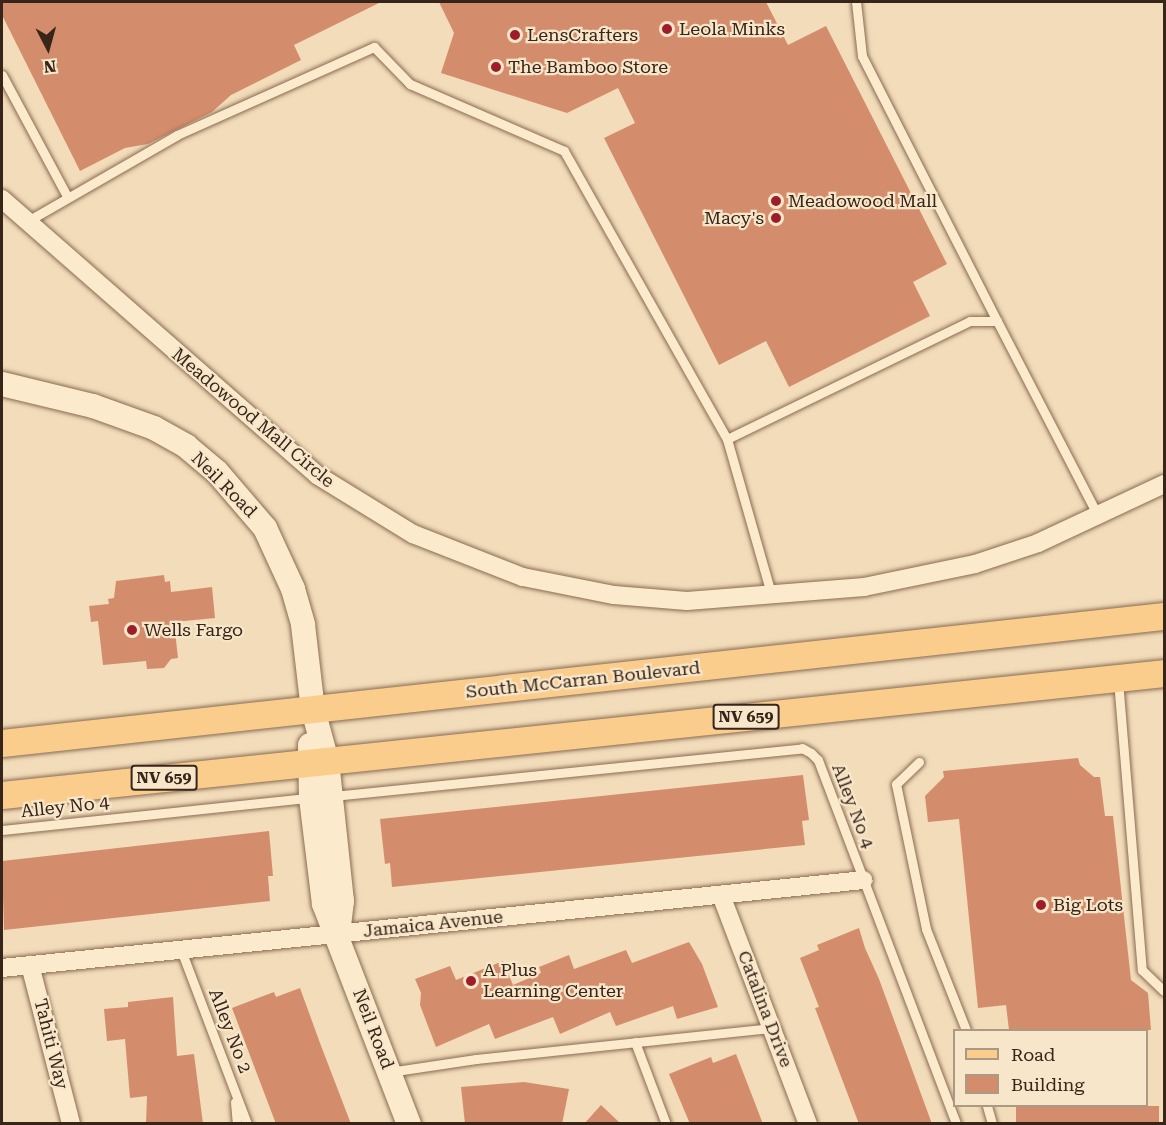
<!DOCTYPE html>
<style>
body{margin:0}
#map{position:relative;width:1166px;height:1125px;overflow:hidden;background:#f2dcb9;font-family:"Roboto Serif",serif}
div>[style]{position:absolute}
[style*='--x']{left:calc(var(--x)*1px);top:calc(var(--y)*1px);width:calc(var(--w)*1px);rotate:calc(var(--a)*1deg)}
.building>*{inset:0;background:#d48d6c;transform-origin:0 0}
.roads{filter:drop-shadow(0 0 2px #896b53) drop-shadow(0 0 2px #896b53)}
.lane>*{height:9px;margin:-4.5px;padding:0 4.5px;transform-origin:4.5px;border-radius:4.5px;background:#fceacd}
.street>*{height:18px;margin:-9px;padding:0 9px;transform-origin:9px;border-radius:9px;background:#fceacd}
.secondary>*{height:24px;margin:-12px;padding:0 12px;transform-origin:12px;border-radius:12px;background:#fceacd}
.primary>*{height:27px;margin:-13.5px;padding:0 13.5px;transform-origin:13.5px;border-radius:13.5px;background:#facd8c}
.dots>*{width:16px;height:16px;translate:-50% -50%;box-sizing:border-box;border:3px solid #f8e6ca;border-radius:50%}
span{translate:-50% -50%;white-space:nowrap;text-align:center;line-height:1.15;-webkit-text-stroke:4.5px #f8e6ca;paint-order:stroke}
.shield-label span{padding:2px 4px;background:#f8e6ca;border:2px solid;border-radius:4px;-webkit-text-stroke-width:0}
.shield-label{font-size:16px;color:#372519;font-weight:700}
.poi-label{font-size:18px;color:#372519}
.left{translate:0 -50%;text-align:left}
.right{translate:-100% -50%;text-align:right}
.street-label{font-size:18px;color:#372519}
.frame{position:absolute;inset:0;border:3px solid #372519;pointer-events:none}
.legend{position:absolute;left:953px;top:1029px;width:195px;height:78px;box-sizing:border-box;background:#f8e6ca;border:2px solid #ab9983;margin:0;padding:8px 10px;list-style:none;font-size:18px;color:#372519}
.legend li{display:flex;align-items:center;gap:12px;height:30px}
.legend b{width:30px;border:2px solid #ab9983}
.north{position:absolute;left:18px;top:18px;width:60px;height:60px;-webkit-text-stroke:4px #f8e6ca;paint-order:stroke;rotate:174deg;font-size:16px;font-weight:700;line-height:24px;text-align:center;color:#372519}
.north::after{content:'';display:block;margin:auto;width:21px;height:27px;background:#372519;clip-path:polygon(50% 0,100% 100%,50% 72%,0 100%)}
</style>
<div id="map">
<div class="building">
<i style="clip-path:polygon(2px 2px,381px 2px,294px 45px,301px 60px,231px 95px,212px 112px,148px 144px,125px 148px,80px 171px,2px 15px)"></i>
<i style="clip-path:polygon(439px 2px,766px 2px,788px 45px,826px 26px,947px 264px,913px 282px,930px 316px,789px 387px,766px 341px,719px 365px,604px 138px,635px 123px,618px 88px,567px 113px,441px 73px,454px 33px)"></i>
<i style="clip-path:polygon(164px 575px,165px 582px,170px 581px,171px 592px,212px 587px,215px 618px,174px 622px,178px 658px,171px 659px,164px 668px,147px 669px,146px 661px,103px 665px,98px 621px,91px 622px,89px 606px,109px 604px,108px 599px,114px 598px,116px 581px)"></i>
<i style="clip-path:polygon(1078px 758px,1080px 765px,1094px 777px,1100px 777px,1105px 816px,1113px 816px,1131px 980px,1148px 993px,1151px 1030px,1009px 1030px,1006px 1005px,978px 1008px,959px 819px,928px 822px,925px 796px,944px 777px,943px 771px)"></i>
<i style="clip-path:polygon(803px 775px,809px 820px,802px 821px,805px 845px,392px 887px,390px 863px,385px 864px,380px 819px)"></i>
<i style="clip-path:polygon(269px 831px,273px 876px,268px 876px,270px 901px,4px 930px,2px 861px)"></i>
<i style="clip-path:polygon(859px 928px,865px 948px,879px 979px,932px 1124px,859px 1124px,815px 1008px,819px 1007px,800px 958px,819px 950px,817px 945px)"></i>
<i style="clip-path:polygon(689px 942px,702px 964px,718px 1007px,677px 1019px,673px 1006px,616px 1026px,610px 1012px,560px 1034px,553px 1017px,495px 1039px,489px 1024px,436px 1047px,420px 1005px,421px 993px,415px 979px,450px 966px,456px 980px,503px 961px,513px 985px,541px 973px,539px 967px,569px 955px,574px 969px,626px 950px,632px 963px)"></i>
<i style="clip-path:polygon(300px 988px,320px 1043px,351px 1124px,276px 1124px,232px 1008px,274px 992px,276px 997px)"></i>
<i style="clip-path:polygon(173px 997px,177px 1056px,194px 1054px,203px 1124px,146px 1124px,147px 1096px,130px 1098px,125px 1039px,107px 1041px,104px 1009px,128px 1007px,128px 1002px)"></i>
<i style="clip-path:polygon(736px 1054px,763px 1124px,690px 1124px,669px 1074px,711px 1057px,713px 1063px)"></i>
<i style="clip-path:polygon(524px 1082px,569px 1089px,562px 1124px,465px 1124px,461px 1087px)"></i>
<i style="clip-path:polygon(601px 1105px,621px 1124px,584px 1124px)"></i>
<i style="left:1016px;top:1106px;width:143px;height:18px"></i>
</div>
<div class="roads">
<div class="lane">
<i style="--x:2;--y:75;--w:137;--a:61.8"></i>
<i style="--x:26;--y:222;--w:174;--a:-29.9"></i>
<i style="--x:177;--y:135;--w:216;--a:-24.1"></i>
<i style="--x:374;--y:47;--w:52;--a:45.8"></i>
<i style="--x:410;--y:84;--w:168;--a:23.5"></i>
<i style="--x:564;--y:151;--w:331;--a:60.5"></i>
<i style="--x:727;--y:439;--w:270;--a:-25.9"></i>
<i style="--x:970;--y:321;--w:27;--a:0"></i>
<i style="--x:997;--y:321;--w:297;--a:-117"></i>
<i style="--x:862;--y:56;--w:54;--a:-96.3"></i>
<i style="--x:997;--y:321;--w:222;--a:62.6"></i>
<i style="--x:727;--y:439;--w:164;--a:74.1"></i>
<i style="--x:1118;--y:680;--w:291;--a:85.3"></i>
<i style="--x:1142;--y:970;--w:30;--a:44"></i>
<i style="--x:919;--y:762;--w:32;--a:136"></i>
<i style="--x:896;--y:784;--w:148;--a:78.3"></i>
<i style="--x:926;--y:929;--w:109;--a:68.4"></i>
<i style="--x:333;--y:796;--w:471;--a:-5.8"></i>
<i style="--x:802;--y:748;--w:10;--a:29"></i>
<i style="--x:811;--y:753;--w:10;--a:45"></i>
<i style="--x:818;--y:760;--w:389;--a:69.2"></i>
<i style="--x:2;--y:830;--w:309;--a:-6"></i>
<i style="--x:181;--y:950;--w:186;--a:69.2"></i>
<i style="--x:635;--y:1042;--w:88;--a:69.3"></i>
<i style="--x:389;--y:1072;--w:88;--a:-8.5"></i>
<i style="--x:476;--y:1059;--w:298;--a:-6"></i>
<i style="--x:235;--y:1102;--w:22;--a:85"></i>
<i style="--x:987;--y:1106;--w:19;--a:74"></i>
</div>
<div class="street">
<i style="--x:2;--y:199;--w:419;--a:41.2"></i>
<i style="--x:317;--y:475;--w:113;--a:31.6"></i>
<i style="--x:413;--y:534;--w:118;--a:21.4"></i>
<i style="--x:523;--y:577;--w:93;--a:11.2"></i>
<i style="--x:614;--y:595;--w:73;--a:4.7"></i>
<i style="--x:687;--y:601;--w:178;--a:-4.5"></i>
<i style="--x:864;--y:587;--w:113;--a:-11.7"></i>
<i style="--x:975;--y:564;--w:66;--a:-18.4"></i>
<i style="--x:1038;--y:543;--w:139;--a:-25.1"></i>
<i style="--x:721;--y:895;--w:245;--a:69.2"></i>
<i style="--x:30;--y:965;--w:164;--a:75.5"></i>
<i style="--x:2;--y:968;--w:866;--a:-5.83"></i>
</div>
<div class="secondary">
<i style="--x:2;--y:384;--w:94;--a:13.6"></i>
<i style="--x:93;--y:406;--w:65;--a:19.8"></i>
<i style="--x:154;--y:428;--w:37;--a:29"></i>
<i style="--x:186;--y:446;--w:40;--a:40"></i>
<i style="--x:217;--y:472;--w:74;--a:49.4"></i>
<i style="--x:265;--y:528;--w:67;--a:65.3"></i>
<i style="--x:293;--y:589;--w:37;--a:74"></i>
<i style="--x:303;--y:625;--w:86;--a:83.3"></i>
<i style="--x:313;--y:710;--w:53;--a:74.6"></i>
<i style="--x:327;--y:761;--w:141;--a:83.9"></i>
<i style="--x:342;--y:901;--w:33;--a:97"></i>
<i style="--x:310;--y:745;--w:53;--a:88.9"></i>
<i style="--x:311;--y:798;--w:107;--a:83"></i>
<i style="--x:324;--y:904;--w:236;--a:68.9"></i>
</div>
<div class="primary">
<i style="--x:2;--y:743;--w:1169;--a:-6.24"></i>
<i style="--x:2;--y:795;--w:1168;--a:-5.99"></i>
</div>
</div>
<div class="dots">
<i style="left:667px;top:29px;background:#9e1d2a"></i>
<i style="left:515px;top:35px;background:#9e1d2a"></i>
<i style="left:496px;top:67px;background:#9e1d2a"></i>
<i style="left:776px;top:201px;background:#9e1d2a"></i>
<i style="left:776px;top:218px;background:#9e1d2a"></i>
<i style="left:132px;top:630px;background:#9e1d2a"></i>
<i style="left:1041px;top:905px;background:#9e1d2a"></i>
<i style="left:471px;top:981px;background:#9e1d2a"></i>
</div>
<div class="shield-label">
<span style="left:746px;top:717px">NV 659</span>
<span style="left:164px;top:778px">NV 659</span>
</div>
<div class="poi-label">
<span class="left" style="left:679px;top:29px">Leola Minks</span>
<span class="left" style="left:527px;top:35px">LensCrafters</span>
<span class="left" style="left:508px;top:67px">The Bamboo Store</span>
<span class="left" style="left:788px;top:201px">Meadowood Mall</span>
<span class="right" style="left:764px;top:218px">Macy's</span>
<span class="left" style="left:144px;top:630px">Wells Fargo</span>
<span class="left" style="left:1053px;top:905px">Big Lots</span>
<span class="left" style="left:483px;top:981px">A Plus<br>Learning Center</span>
</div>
<div class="street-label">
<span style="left:253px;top:418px;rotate:40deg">Meadowood Mall Circle</span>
<span style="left:224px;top:485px;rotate:45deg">Neil Road</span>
<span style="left:583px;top:680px;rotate:-6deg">South McCarran Boulevard</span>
<span style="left:853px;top:806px;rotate:69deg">Alley No 4</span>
<span style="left:65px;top:807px;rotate:-6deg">Alley No 4</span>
<span style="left:433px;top:924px;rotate:-6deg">Jamaica Avenue</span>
<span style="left:765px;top:1009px;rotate:69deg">Catalina Drive</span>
<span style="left:373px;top:1029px;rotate:69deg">Neil Road</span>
<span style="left:230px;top:1031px;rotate:69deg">Alley No 2</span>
<span style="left:51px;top:1044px;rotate:76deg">Tahiti Way</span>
</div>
<div class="frame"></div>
<ul class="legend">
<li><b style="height:8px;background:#facd8c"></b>Road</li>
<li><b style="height:16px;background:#d48d6c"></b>Building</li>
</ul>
<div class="north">N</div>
</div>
